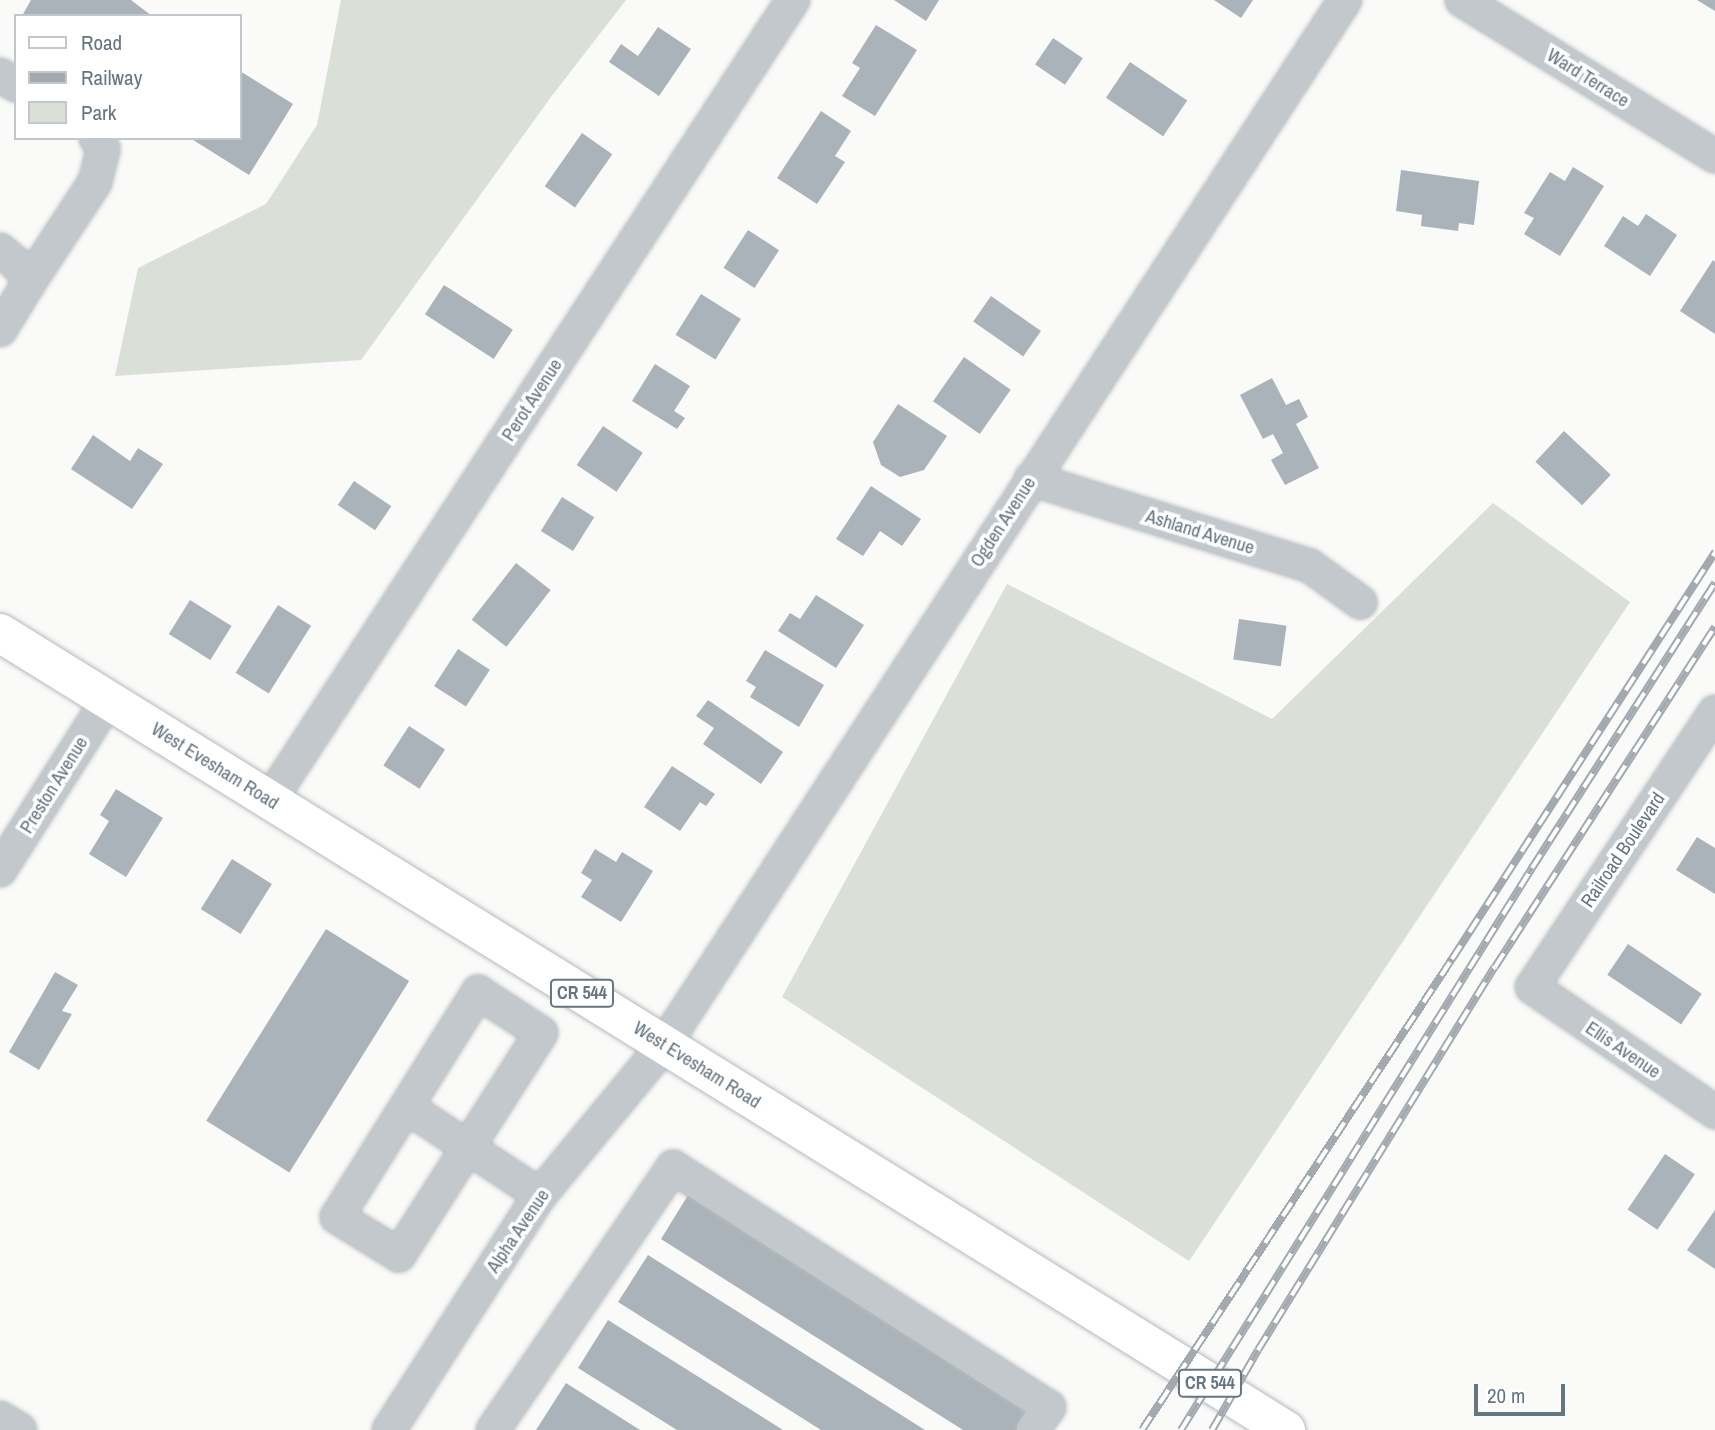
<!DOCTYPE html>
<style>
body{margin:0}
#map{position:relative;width:1715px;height:1430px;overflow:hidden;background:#fafaf8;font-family:"Archivo Narrow",sans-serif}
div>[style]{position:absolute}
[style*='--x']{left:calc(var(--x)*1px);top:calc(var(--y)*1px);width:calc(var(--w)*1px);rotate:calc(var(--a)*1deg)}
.green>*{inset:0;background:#dadfd7}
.building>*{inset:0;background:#aab3b9;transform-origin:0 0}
.roads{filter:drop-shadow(0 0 2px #b5babe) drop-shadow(0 0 2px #b5babe)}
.minor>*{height:32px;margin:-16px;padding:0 16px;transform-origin:16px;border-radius:16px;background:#c3c8cc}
.major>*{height:38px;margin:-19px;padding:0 19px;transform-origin:19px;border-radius:19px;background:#fff}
.rail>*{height:8px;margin-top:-4px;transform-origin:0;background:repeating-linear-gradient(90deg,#fff 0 16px,#a2aab0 0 32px);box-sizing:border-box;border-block:2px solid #a2aab0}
span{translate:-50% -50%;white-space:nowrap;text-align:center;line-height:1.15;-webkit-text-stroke:7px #fff;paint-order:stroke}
.shield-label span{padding:2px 5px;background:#fff;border:2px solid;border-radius:5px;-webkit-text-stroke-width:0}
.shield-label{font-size:18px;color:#657683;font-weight:700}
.street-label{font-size:19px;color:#657683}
.legend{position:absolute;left:14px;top:14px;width:228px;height:126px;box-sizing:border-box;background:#fff;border:2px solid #c1c8cd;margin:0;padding:9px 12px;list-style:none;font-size:21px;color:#657683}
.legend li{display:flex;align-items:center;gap:14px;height:35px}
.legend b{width:35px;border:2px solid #c1c8cd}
.scale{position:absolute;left:1474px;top:1384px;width:91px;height:32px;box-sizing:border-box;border:4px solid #657683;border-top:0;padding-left:9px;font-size:21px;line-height:24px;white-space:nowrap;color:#657683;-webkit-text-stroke:5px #fff;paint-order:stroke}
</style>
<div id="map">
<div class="green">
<i style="clip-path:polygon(341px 0,626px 0,551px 97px,361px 360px,115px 376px,138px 268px,266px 204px,317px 125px)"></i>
<i style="clip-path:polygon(1493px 503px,1630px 602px,1189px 1261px,782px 997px,1007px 584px,1272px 719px)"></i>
</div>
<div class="building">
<i style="clip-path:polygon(31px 0,131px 0,152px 16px,22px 16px)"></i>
<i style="clip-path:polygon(894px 0,939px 0,926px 21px)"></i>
<i style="clip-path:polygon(1214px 0,1253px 0,1241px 18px)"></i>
<i style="clip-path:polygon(1697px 0,1715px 0,1715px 11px)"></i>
<i style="clip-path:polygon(876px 25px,917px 50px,875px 116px,842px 96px,860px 68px,852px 63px)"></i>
<i style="clip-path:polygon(658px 27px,691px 49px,659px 96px,609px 62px,621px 44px,638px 56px)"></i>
<i style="left:1053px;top:38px;width:36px;height:32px;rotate:34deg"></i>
<i style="left:1130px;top:62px;width:69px;height:43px;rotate:34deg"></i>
<i style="clip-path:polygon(240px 71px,293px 104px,249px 175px,190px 138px,240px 138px)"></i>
<i style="clip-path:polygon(821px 111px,851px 131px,835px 156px,845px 162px,817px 204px,777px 178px)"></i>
<i style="left:582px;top:133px;width:37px;height:65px;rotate:35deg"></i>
<i style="clip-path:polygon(1573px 167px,1604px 186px,1560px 256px,1524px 234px,1534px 218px,1524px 213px,1550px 172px,1565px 181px)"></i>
<i style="clip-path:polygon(1401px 170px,1479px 181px,1474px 225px,1459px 223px,1458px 231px,1421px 226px,1422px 215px,1396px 211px)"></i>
<i style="clip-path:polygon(1646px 214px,1677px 235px,1650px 276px,1604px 246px,1623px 216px,1638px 226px)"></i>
<i style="left:748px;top:230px;width:37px;height:45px;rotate:33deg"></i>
<i style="clip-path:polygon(1713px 260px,1715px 262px,1715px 334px,1680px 311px)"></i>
<i style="left:444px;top:285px;width:82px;height:35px;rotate:33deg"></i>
<i style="left:701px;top:294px;width:47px;height:48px;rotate:32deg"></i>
<i style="left:991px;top:296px;width:61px;height:31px;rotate:35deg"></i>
<i style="left:964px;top:357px;width:57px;height:54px;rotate:35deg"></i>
<i style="clip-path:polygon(655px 364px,690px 386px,674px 411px,685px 418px,677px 429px,632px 401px)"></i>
<i style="clip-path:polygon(1272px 378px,1286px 405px,1299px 399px,1308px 417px,1296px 424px,1319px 468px,1285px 485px,1271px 460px,1283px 453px,1273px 434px,1263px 439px,1240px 395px)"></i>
<i style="clip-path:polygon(898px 404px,947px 436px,924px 470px,900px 477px,881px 465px,873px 442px)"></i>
<i style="left:603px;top:426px;width:48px;height:47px;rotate:34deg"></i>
<i style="left:1564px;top:431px;width:64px;height:42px;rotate:43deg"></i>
<i style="clip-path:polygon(93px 435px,130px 461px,138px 448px,163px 464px,132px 509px,71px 469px)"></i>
<i style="left:354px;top:481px;width:45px;height:29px;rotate:34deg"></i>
<i style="clip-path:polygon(871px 486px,921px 519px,902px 546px,880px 531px,863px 556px,836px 539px)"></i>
<i style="left:562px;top:497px;width:38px;height:40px;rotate:32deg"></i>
<i style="left:516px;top:563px;width:44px;height:72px;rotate:38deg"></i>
<i style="clip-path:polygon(816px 595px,864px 625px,836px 668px,778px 631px,790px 613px,800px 619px)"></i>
<i style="left:190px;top:600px;width:49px;height:40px;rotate:32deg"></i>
<i style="left:278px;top:605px;width:39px;height:80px;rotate:32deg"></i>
<i style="left:1239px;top:619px;width:48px;height:41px;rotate:8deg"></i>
<i style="left:458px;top:649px;width:38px;height:44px;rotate:33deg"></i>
<i style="clip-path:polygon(765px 650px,824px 685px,799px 727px,750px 697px,756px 687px,746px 681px)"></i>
<i style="clip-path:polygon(708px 700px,783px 752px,761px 784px,703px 744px,714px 728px,696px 716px)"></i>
<i style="left:409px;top:726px;width:43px;height:47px;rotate:33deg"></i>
<i style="clip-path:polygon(672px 766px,715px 794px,706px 806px,700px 802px,680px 831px,644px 807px)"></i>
<i style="clip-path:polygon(116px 789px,163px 818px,126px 877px,89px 854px,109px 821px,100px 815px)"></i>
<i style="clip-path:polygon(1697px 837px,1715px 848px,1715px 894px,1676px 870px)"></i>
<i style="clip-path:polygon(595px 849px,616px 862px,622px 852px,653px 871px,621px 922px,581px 897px,592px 880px,581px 873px)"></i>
<i style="left:232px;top:859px;width:47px;height:59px;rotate:32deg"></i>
<i style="left:326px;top:929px;width:98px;height:226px;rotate:32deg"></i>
<i style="left:1628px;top:944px;width:89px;height:37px;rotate:34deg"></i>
<i style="clip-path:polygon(55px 972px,78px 985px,62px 1011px,72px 1014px,39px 1070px,9px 1052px)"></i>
<i style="left:1665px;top:1154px;width:36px;height:67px;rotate:34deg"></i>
<i style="clip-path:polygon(690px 1192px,1037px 1411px,1024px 1430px,963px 1430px,661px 1239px)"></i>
<i style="clip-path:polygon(1715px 1210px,1715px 1269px,1687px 1250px)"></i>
<i style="clip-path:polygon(648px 1255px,925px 1430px,821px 1430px,618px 1302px)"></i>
<i style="clip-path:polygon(608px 1320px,783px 1430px,677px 1430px,578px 1368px)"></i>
<i style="clip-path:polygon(566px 1383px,640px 1430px,536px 1430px)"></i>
</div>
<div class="roads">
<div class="minor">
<i style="--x:1462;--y:0;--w:297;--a:31.7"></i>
<i style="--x:0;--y:75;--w:19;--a:32"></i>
<i style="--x:0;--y:250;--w:23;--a:40"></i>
<i style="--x:18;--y:265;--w:20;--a:53"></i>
<i style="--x:30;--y:281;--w:57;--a:121.5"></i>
<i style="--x:30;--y:281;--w:118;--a:-56.7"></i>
<i style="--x:95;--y:182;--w:34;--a:-76"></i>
<i style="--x:103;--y:149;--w:13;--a:-122"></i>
<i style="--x:1031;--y:479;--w:292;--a:17.3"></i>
<i style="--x:1310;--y:566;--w:62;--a:35.8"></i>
<i style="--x:1715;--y:712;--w:330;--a:123.6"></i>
<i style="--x:1532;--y:987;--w:222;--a:34.3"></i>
<i style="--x:270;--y:800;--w:956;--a:-56.83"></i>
<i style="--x:0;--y:870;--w:201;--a:-57.6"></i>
<i style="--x:478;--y:992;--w:75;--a:33.1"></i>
<i style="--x:541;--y:1033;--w:264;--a:122.6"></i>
<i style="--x:399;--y:1255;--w:73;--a:-148.5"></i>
<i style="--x:337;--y:1217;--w:266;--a:-57.9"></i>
<i style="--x:407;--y:1107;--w:159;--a:33.5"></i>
<i style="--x:0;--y:1418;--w:23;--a:31"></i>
<i style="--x:389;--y:1430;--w:279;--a:-57.3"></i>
<i style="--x:540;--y:1195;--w:195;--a:-50.4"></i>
<i style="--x:664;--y:1045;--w:1247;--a:-56.91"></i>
<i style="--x:493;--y:1430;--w:319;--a:-55.6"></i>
<i style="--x:673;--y:1167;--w:446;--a:32.6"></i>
<i style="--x:1049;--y:1407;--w:28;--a:125"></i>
</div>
<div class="major">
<i style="--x:0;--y:633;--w:1513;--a:31.79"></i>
</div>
</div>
<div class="rail">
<i style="--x:1142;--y:1430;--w:564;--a:-56.65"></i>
<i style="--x:1452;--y:959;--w:485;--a:-57.1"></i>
<i style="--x:1181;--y:1430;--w:663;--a:-58.01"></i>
<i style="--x:1532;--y:868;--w:339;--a:-57.3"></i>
<i style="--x:1212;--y:1430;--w:92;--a:-60.1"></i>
<i style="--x:1258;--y:1350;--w:450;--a:-58.3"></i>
<i style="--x:1495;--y:967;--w:405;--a:-57.1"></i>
</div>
<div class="shield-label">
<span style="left:582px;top:993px">CR 544</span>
<span style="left:1210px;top:1383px">CR 544</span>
</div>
<div class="street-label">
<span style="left:1588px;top:78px;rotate:32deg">Ward Terrace</span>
<span style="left:532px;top:400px;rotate:-57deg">Perot Avenue</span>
<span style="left:1003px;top:522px;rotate:-57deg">Ogden Avenue</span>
<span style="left:1200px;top:532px;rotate:17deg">Ashland Avenue</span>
<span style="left:215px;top:766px;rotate:32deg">West Evesham Road</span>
<span style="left:54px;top:785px;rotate:-58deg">Preston Avenue</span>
<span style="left:1623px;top:850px;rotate:-56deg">Railroad Boulevard</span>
<span style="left:1623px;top:1050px;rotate:34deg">Ellis Avenue</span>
<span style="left:697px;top:1065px;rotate:32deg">West Evesham Road</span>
<span style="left:518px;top:1231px;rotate:-56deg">Alpha Avenue</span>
</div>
<ul class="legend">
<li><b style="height:9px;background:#fff"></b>Road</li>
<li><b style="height:9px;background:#a2aab0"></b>Railway</li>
<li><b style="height:19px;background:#dadfd7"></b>Park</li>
</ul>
<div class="scale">20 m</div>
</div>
